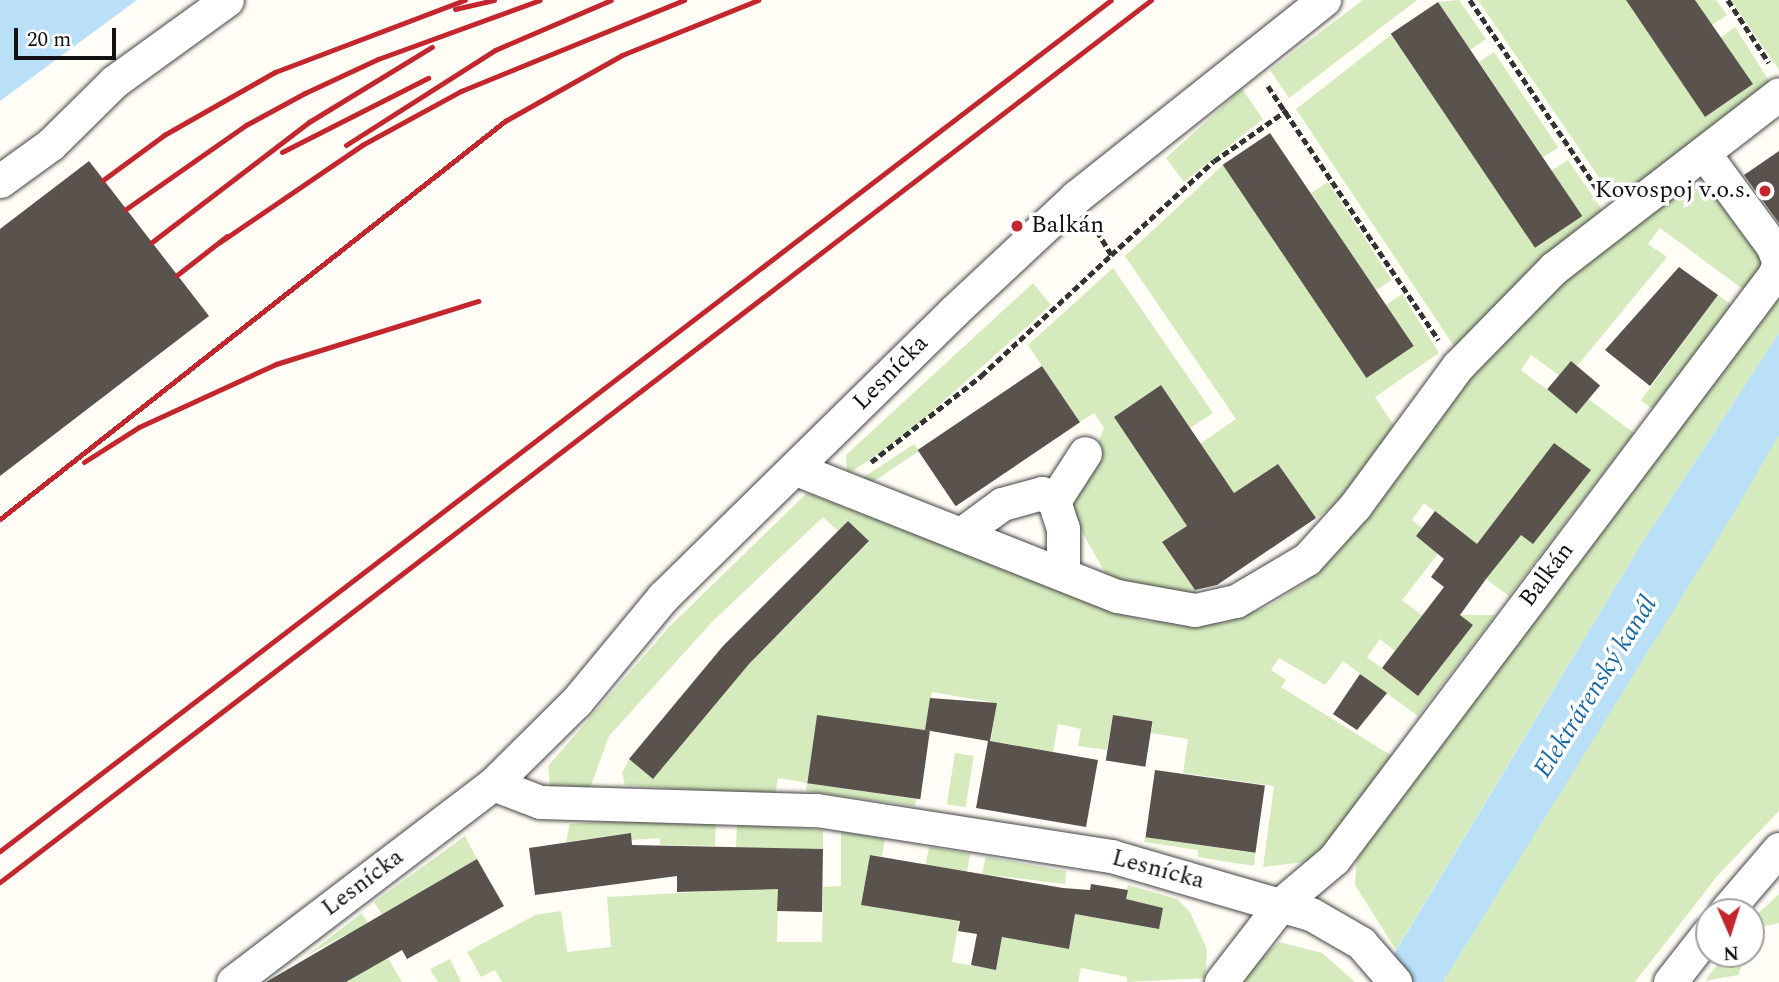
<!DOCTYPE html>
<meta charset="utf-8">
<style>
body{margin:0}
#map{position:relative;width:1779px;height:982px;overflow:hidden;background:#fffdf5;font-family:Spectral,serif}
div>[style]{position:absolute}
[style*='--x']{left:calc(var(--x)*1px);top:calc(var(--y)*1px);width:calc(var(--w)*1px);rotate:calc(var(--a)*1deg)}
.green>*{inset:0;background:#d5ebbd;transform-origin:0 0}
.water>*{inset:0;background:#b9e0f7}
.building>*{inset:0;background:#5a524d;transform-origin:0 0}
.path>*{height:4.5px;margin-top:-2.25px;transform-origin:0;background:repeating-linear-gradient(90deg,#333 0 7px,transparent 0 10.5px)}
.roads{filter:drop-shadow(0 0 2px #444) drop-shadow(0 0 2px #444)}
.minor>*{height:33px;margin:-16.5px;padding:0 16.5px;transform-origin:16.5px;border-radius:16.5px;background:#fff}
.rail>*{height:5px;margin:-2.5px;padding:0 2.5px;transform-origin:2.5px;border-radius:2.5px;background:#c4262e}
.dots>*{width:19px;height:19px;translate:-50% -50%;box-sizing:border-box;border:4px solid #fff;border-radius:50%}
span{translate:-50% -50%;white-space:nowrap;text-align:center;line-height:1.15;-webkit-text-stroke:7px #fff;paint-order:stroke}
.poi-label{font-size:24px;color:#111}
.right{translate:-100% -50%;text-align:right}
.left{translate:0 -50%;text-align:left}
.street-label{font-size:24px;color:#111}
.water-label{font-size:26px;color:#1768a6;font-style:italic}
.north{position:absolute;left:1695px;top:898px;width:70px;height:70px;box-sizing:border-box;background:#fff;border:2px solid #a0a0a0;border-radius:50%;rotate:177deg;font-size:19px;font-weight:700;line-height:28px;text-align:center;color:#111}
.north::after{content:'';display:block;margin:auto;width:24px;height:32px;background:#c4262e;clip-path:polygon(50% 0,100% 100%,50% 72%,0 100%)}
.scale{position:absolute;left:14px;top:28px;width:102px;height:32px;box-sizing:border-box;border:4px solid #111;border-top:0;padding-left:9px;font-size:21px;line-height:24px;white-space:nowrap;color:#111;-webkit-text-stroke:5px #fff;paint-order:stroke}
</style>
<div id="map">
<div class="green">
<i style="clip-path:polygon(1363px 0,1417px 0,1289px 98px,1270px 70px)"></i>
<i style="clip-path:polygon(1459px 0,1486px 39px,1470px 50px,1438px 2px)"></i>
<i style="clip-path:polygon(1478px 0,1626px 0,1705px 116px,1720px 38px,1735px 27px,1771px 84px,1617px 204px)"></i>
<i style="clip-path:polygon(1695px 0,1716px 0,1727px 15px,1712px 25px)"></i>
<i style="clip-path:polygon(1731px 0,1779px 0,1779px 70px)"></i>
<i style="clip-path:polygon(1391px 35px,1534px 245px,1552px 170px,1568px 160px,1605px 214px,1456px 349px,1296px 109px)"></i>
<i style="left:1494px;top:52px;width:115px;height:18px;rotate:56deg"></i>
<i style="clip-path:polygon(1242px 89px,1263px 119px,1184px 182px,1166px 158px)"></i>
<i style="clip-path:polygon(1223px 165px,1366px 377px,1413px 346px,1386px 305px,1402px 294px,1439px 353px,1375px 397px,1395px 427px,1335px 505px,1316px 518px,1278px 464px,1234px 493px,1200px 444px,1236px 419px,1125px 256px)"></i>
<i style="clip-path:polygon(1690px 180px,1709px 184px,1767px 260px,1744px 290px,1660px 228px,1648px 244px,1667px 257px,1577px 366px,1560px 376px,1531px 355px,1521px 370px,1577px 412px,1587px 398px,1634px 433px,1509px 596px,1486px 579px,1499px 562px,1424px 503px,1412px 520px,1422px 528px,1416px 536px,1438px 554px,1402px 600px,1423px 616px,1395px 651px,1380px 639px,1367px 657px,1418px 696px,1473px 625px,1460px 615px,1495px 615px,1418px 716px,1343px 661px,1325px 685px,1279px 658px,1271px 670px,1286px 680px,1281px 687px,1397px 759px,1312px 861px,1263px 867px,1274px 786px,1183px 773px,1188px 739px,1151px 733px,1153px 721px,1113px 715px,1107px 750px,1078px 746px,1081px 729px,1058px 724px,1053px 752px,991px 741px,996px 703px,932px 692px,925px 728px,930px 731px,817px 716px,808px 783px,916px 799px,915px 806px,806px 791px,807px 783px,778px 778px,775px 796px,625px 785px,622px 773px,629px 759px,653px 779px,741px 672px,869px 542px,848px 521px,838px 531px,823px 517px,712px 622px,609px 736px,590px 788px,550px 786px,548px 766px,670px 626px,807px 493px,1144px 621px,1224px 623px,1269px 606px,1306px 582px,1450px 397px,1584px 261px)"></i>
<i style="left:1328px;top:182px;width:117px;height:20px;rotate:57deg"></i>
<i style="clip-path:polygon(1113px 268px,1213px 413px,1190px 428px,1161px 385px,1114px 417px,1187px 526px,1162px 543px,1203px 602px,1113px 586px,1071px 513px,1104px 428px,1094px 413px,1080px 422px,1028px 345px)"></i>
<i style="clip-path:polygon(1033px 283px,1051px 305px,908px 433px,847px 475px,846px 455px)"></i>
<i style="clip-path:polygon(1779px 293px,1779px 333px,1642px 543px,1396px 950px,1355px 885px,1357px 850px)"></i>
<i style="clip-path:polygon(1718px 295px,1732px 305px,1652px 409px,1641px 400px)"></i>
<i style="clip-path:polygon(1779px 435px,1779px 811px,1718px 875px,1635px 982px,1443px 982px)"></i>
<i style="clip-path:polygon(914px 444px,919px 451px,867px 486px,855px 483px)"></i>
<i style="left:955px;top:753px;width:19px;height:52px;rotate:9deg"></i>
<i style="clip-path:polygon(624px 820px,716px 822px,715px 846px,660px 845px,660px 838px,632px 840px,631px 833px,566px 842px,570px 824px)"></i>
<i style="clip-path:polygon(737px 824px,823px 830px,823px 849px,779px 849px,777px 942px,822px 942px,823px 887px,841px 886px,841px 831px,885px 839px,882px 856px,870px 855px,861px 905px,916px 914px,929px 847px,970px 854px,952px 962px,996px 970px,1004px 927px,1046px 935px,1045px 945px,1069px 949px,1075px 914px,1120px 922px,1128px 885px,1177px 899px,1190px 912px,1207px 949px,1205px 978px,1127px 982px,1127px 977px,1081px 968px,1078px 982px,502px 982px,495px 970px,481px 977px,467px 952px,535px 915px,561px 911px,567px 952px,611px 947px,607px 897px,734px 890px)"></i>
<i style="clip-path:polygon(465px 836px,477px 859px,382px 915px,374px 902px)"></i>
<i style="clip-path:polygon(1145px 837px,1255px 853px,1254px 866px,1198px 857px,1198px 850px,1144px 842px)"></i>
<i style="clip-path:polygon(986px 857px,1066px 871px,1065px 884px,982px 874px)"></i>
<i style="clip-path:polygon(1779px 894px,1779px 923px,1755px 928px,1753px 918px)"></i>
<i style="clip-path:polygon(362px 913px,402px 982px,346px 982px,373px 966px,345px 935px,306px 956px)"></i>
<i style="clip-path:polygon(1279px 942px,1322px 953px,1355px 982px,1235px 982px)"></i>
<i style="clip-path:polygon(1725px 954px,1747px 954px,1738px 975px,1705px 981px)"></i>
<i style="clip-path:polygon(450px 959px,461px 982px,438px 982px,430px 969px)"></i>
</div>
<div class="water">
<i style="clip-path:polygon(0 0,137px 0,0 101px)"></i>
<i style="clip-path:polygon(1779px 333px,1779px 435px,1732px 516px,1443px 982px,1377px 982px,1642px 543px)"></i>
</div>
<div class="building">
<i style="clip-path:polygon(1626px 0,1695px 0,1753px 84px,1705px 117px)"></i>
<i style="left:1438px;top:2px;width:258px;height:57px;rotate:56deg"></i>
<i style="left:1270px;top:133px;width:257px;height:57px;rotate:56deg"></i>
<i style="clip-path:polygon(1779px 151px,1779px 223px,1744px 175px)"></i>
<i style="clip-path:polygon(89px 161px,209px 316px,0 476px,0 229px)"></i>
<i style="clip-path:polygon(1679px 267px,1718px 295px,1650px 386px,1605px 350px)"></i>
<i style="left:1571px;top:361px;width:38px;height:37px;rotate:40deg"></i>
<i style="left:1042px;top:366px;width:68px;height:150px;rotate:56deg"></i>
<i style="clip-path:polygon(1161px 385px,1234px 493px,1278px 464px,1316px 518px,1217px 585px,1195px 590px,1162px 542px,1187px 526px,1114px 417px)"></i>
<i style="clip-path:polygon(1554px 443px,1591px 470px,1533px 544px,1521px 535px,1486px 579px,1460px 615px,1473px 625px,1418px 696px,1382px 668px,1444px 587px,1431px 577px,1444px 559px,1416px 536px,1435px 511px,1477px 544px)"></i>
<i style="clip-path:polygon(848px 521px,869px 541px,749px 664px,653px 779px,629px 759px,723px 646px)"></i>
<i style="clip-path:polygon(1360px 674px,1387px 693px,1357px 730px,1333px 714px)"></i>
<i style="clip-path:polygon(930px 698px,997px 703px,990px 741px,1098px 760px,1086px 827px,976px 808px,988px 741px,925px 730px)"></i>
<i style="left:817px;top:715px;width:114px;height:69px;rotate:8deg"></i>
<i style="left:1113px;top:715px;width:40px;height:46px;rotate:9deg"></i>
<i style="left:1155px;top:770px;width:111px;height:68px;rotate:8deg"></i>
<i style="clip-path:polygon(631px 833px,632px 845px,823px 849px,822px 912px,777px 911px,778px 889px,677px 892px,677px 876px,535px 895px,529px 848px)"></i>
<i style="clip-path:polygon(870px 855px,1063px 888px,1090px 890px,1091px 884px,1128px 890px,1126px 899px,1163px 908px,1159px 929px,1075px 914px,1069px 949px,1002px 937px,996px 970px,971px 965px,977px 934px,958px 931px,960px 921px,861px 905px)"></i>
<i style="clip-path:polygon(477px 859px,504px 906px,407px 959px,402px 950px,346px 982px,266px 982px)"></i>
</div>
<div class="path">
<i style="--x:1470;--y:0;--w:233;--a:56"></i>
<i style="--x:1728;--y:0;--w:75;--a:56.9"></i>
<i style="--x:1268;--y:86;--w:306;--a:56.1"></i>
<i style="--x:1111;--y:255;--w:139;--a:-42.4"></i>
<i style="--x:1214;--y:161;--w:89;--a:-34.9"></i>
<i style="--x:871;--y:462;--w:140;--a:-38"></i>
<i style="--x:981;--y:376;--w:178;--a:-42.9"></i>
<i style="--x:1111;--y:255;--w:35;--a:-121"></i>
</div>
<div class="roads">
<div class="minor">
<i style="--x:0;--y:181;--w:62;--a:-35.8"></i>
<i style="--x:50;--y:145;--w:91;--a:-44.6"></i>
<i style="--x:115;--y:81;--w:138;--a:-35.9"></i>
<i style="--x:796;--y:469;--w:345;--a:21.6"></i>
<i style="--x:1117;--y:596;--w:79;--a:10.2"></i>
<i style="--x:1195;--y:610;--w:42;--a:-12.4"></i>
<i style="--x:1236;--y:601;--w:82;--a:-30.6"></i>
<i style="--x:1307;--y:559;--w:72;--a:-47.8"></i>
<i style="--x:1355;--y:506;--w:174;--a:-53.7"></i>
<i style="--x:1458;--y:366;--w:137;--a:-45.6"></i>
<i style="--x:1554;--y:268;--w:284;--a:-37.7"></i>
<i style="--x:1054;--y:501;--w:57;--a:-57.1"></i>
<i style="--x:961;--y:534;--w:51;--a:-36.2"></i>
<i style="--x:1002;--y:504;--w:41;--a:-15.4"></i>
<i style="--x:1042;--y:493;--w:14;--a:34"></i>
<i style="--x:1054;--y:501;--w:28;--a:72"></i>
<i style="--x:1063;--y:528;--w:46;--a:90"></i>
<i style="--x:493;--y:784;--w:50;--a:21"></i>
<i style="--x:540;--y:802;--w:277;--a:1.7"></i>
<i style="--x:817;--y:810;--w:298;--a:8.9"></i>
<i style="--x:1111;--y:856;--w:208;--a:16.2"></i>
<i style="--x:1311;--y:914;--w:58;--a:30.1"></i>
<i style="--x:1361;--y:943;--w:52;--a:48.9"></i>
<i style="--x:1725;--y:912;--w:83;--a:-49.4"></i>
<i style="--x:233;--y:982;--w:327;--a:-37.3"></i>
<i style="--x:493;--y:784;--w:117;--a:-44.7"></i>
<i style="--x:576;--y:702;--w:136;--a:-50.4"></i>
<i style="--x:663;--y:597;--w:407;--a:-44.5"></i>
<i style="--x:953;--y:312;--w:168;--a:-43.1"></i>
<i style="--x:1076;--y:197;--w:317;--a:-38.5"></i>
<i style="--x:1221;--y:982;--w:100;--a:-52.3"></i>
<i style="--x:1282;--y:903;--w:68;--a:-40.2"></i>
<i style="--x:1334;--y:859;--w:731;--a:-53"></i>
<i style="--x:1774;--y:275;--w:13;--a:-67"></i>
<i style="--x:1779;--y:263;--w:17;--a:-111"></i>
<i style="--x:1773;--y:247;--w:117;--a:-126.3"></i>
<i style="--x:1670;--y:982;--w:63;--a:-52"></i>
</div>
</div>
<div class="rail">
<i style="--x:455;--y:9;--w:40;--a:-13"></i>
<i style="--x:346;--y:145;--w:177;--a:-32.5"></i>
<i style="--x:495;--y:50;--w:126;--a:-23.3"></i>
<i style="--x:282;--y:152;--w:164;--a:-26.9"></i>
<i style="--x:103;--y:180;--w:76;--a:-36.4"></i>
<i style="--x:164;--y:135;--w:128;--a:-29.6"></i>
<i style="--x:275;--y:72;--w:203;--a:-20.8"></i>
<i style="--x:126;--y:209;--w:146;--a:-35"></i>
<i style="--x:246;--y:125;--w:67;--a:-28.5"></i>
<i style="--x:305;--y:93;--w:81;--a:-25"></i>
<i style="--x:378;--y:59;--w:172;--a:-20"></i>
<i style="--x:152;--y:242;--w:198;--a:-37.4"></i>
<i style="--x:309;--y:122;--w:144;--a:-31.4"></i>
<i style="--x:220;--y:242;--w:172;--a:-34.3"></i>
<i style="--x:362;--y:145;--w:113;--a:-28.6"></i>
<i style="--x:461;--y:91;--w:241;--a:-22.2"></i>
<i style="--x:177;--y:275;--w:63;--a:-38"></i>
<i style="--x:84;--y:462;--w:65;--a:-32.5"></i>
<i style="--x:139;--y:427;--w:151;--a:-24.7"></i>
<i style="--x:276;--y:364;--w:212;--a:-17.3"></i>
<i style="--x:0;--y:519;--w:643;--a:-38.24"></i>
<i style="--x:505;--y:121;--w:134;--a:-29.4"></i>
<i style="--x:622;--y:55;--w:147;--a:-22"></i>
<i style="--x:0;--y:851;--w:1399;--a:-37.45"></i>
<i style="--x:0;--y:882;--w:1450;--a:-37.46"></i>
</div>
<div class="dots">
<i style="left:1765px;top:191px;background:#c4262e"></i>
<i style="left:1017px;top:226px;background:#c4262e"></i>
</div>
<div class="poi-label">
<span class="right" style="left:1751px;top:191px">Kovospoj v.o.s.</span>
<span class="left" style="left:1031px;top:226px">Balkán</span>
</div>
<div class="street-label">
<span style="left:891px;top:373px;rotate:-45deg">Lesnícka</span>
<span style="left:1547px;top:575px;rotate:-53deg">Balkán</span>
<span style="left:1158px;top:870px;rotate:15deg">Lesnícka</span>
<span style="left:363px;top:883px;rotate:-37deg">Lesnícka</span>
</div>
<div class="water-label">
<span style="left:1596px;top:687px;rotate:-58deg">Elektrárenský kanál</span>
</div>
<div class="north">N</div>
<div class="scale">20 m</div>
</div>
